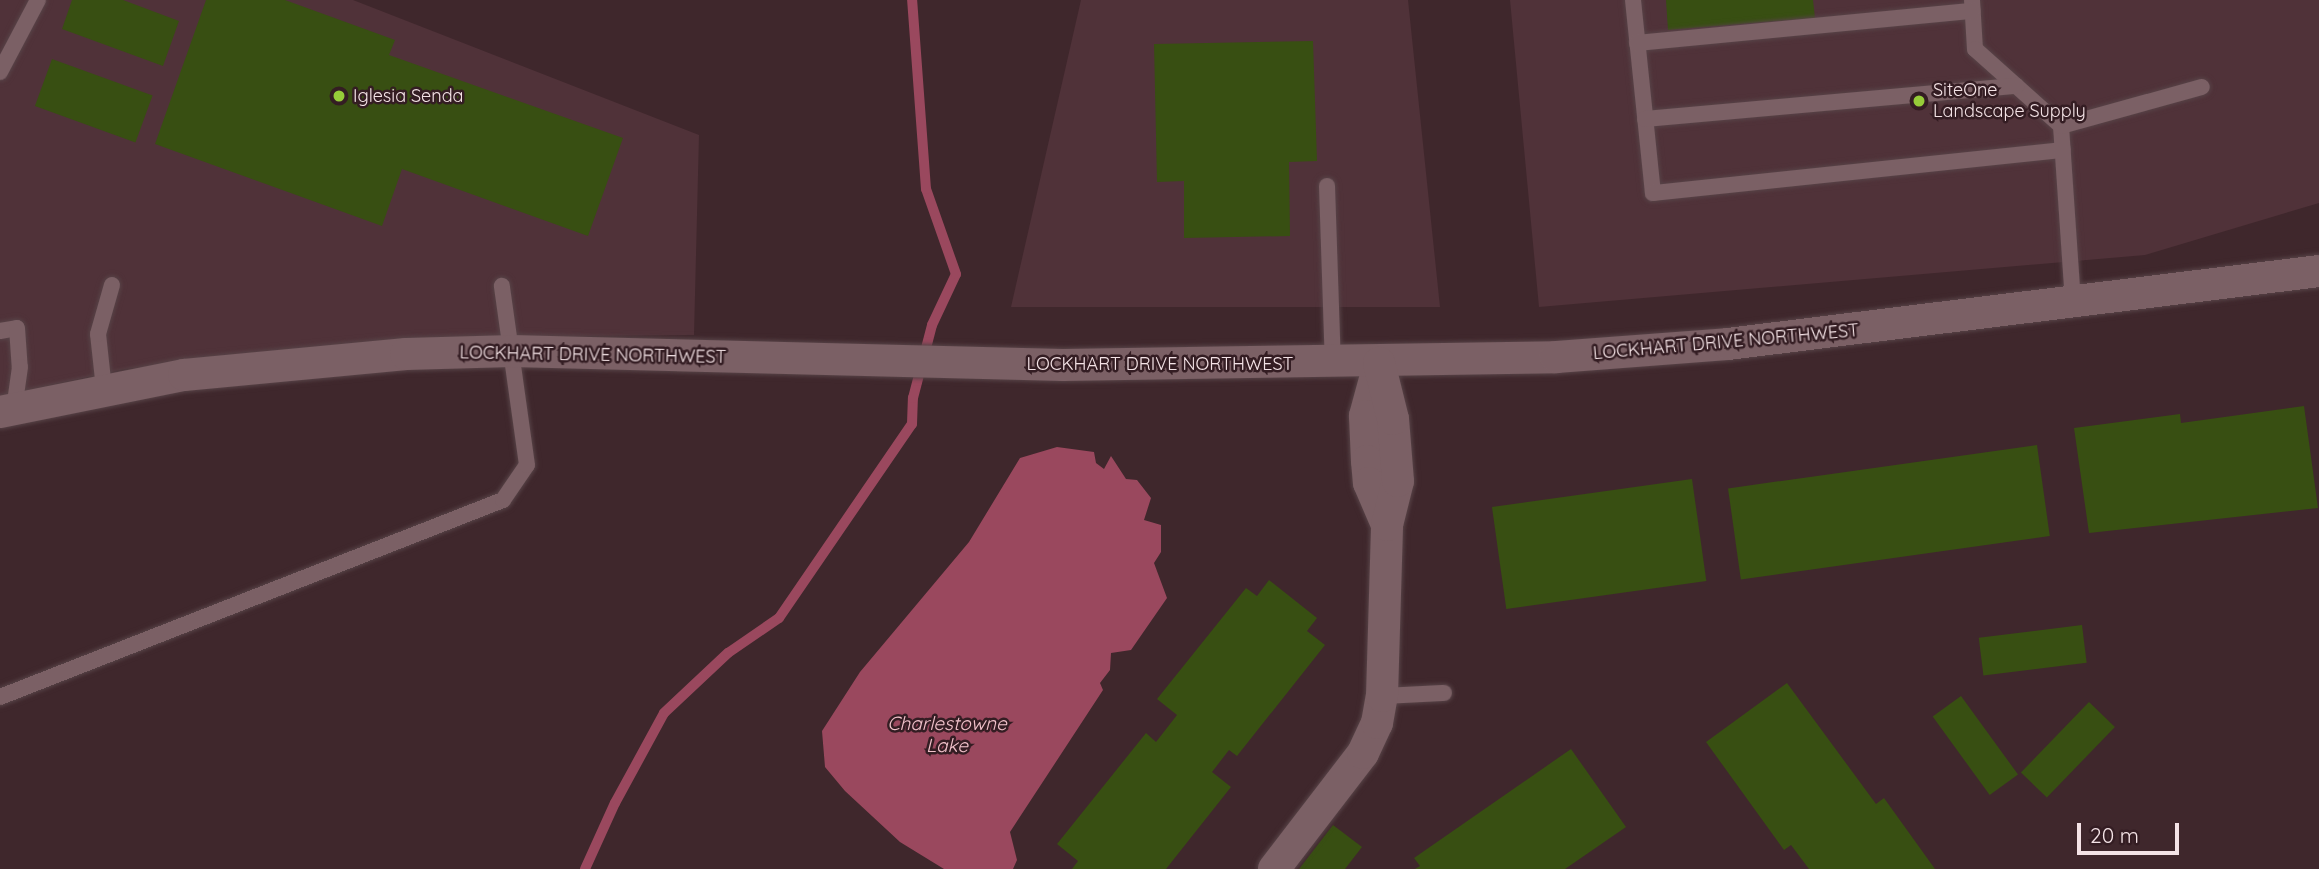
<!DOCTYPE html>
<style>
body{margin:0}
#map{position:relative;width:2319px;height:869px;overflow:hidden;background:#3f272c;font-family:Quicksand,sans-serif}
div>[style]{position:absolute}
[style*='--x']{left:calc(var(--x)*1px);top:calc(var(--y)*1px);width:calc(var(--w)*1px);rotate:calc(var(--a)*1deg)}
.built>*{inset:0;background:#503239}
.water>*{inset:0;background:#9a485e}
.stream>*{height:10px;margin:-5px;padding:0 5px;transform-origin:5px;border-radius:5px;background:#9a485e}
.building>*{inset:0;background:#384f12;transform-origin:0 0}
.roads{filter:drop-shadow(0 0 2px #574347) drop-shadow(0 0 2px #574347)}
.service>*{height:16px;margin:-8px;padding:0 8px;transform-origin:8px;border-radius:8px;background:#7b6065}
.minor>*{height:32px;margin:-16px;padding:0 16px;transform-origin:16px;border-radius:16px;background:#7b6065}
.dots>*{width:19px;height:19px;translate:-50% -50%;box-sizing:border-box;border:4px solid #341d23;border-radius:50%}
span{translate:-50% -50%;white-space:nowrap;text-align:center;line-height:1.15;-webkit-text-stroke:5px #341d23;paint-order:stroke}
.poi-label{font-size:18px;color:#f4e3e6}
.left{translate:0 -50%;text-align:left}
.street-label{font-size:18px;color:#f4e3e6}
.water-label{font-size:19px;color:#f2c2cb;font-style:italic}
.scale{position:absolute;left:2077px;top:823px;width:102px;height:32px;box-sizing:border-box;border:4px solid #f4e3e6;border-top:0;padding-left:9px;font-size:21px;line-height:24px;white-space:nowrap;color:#f4e3e6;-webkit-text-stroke:5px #341d23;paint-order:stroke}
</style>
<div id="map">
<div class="built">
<i style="clip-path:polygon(0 0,353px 0,699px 135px,694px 335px,447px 337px,125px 369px,0 396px)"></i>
<i style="clip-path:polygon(1081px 0,1408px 0,1440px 307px,1011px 307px)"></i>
<i style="clip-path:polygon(1510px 0,2319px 0,2319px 203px,2145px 255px,1539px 307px)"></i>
</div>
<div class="water">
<i style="clip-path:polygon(1057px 447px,1094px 452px,1096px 463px,1104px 469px,1111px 456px,1126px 479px,1137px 480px,1151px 498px,1144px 520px,1161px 525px,1161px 552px,1154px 563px,1167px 598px,1131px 650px,1111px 653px,1110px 670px,1100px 683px,1103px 690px,1010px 832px,1017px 860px,1013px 869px,944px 869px,900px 842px,845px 791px,825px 767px,822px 731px,860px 672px,969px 542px,1020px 458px)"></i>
</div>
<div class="stream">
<i style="--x:585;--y:869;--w:72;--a:-65.6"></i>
<i style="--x:615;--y:803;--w:102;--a:-61.4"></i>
<i style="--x:664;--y:713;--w:88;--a:-43.2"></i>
<i style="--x:728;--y:653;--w:62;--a:-34.5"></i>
<i style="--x:779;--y:618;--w:235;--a:-55.6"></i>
<i style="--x:912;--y:424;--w:26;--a:-88"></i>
<i style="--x:913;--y:398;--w:75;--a:-75.4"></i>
<i style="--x:932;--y:325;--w:56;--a:-64.8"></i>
<i style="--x:956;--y:274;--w:90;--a:-109.4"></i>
<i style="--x:926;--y:189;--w:190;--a:-94.2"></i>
</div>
<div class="building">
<i style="clip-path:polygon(72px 0,123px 0,179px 21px,163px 66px,62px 29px)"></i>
<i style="clip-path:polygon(206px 0,285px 0,395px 40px,389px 55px,623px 138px,588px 236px,402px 169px,382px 226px,155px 144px)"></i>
<i style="clip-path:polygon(1666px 0,1813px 0,1815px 18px,1668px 30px)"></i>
<i style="clip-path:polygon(1313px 41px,1317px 161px,1289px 162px,1290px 236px,1184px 238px,1184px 181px,1157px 182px,1154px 44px)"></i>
<i style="left:52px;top:59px;width:107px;height:50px;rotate:20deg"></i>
<i style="clip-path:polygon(2304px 406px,2318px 508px,2089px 533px,2074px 428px,2180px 414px,2181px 423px)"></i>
<i style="left:2037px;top:445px;width:92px;height:312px;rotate:82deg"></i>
<i style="left:1692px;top:479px;width:103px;height:202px;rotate:82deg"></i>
<i style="clip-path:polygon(1269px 580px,1317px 618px,1307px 631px,1325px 645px,1237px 756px,1229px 750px,1212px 772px,1231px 787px,1166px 869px,1072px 869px,1078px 861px,1057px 844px,1146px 733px,1156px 742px,1177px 715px,1157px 699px,1246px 588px,1257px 596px)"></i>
<i style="left:2082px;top:625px;width:38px;height:104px;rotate:83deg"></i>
<i style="clip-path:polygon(1787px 683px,1876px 804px,1884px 798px,1935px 869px,1809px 869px,1791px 845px,1784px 850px,1706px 742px)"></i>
<i style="left:1961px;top:696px;width:97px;height:35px;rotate:54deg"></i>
<i style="left:2089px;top:702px;width:36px;height:98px;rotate:44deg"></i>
<i style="clip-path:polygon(1571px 749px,1626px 827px,1565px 869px,1415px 869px,1420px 866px,1414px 858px)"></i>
<i style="clip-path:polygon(1333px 825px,1362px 847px,1345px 869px,1299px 869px)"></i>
</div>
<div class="roads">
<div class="service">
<i style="--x:1633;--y:0;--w:194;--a:84.1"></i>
<i style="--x:1653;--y:193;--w:412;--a:-6"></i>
<i style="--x:1972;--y:0;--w:49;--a:86.5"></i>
<i style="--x:1975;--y:49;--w:115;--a:41.8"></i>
<i style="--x:2061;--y:126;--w:178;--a:86.1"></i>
<i style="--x:1637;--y:43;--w:337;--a:-5.5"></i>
<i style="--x:0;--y:72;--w:81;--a:-62.2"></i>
<i style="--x:1645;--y:119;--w:373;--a:-5.1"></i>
<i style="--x:2061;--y:126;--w:146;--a:-15.5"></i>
<i style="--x:1327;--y:186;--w:177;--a:88.1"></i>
<i style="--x:0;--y:331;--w:17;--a:-10"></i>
<i style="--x:17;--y:328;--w:39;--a:86"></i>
<i style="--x:20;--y:367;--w:42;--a:98.1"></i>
<i style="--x:104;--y:389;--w:55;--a:-96.2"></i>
<i style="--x:98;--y:334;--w:51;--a:-74.1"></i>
<i style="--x:1382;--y:696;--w:62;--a:-2.8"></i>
<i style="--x:0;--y:697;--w:540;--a:-21.39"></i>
<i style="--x:503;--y:500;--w:42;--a:-55.6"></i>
<i style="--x:527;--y:465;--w:181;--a:-98"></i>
</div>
<div class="minor">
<i style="--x:1378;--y:368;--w:50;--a:105.2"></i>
<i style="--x:1365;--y:416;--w:45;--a:87.5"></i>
<i style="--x:1367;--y:461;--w:22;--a:85"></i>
<i style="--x:1369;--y:483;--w:46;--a:66.8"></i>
<i style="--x:0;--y:412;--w:188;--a:-11.4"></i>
<i style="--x:184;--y:375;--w:223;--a:-5.4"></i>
<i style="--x:406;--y:354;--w:106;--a:-1.6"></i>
<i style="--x:512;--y:351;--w:551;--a:1.46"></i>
<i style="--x:1063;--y:365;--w:493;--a:-0.9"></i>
<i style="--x:1556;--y:357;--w:172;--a:-4.3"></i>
<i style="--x:1728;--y:344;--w:595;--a:-7.04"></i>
<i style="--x:1274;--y:869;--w:146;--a:-52.5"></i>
<i style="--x:1363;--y:753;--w:33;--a:-65"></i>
<i style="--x:1377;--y:723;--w:27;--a:-80"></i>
<i style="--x:1382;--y:696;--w:171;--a:-88.3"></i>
<i style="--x:1387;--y:525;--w:45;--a:-76"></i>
<i style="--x:1398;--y:481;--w:62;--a:-94.6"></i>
<i style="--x:1393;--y:419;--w:58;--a:-104"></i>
</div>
</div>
<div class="dots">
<i style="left:339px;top:96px;background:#96cc39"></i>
<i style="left:1919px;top:101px;background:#96cc39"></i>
</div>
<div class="poi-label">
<span class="left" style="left:1933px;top:101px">SiteOne<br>Landscape Supply</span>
<span class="left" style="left:353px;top:96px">Iglesia Senda</span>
</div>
<div class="street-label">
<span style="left:1726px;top:342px;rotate:-5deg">LOCKHART DRIVE NORTHWEST</span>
<span style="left:593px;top:355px;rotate:1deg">LOCKHART DRIVE NORTHWEST</span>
<span style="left:1160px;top:364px">LOCKHART DRIVE NORTHWEST</span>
</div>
<div class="water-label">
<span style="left:947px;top:735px">Charlestowne<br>Lake</span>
</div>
<div class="scale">20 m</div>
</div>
